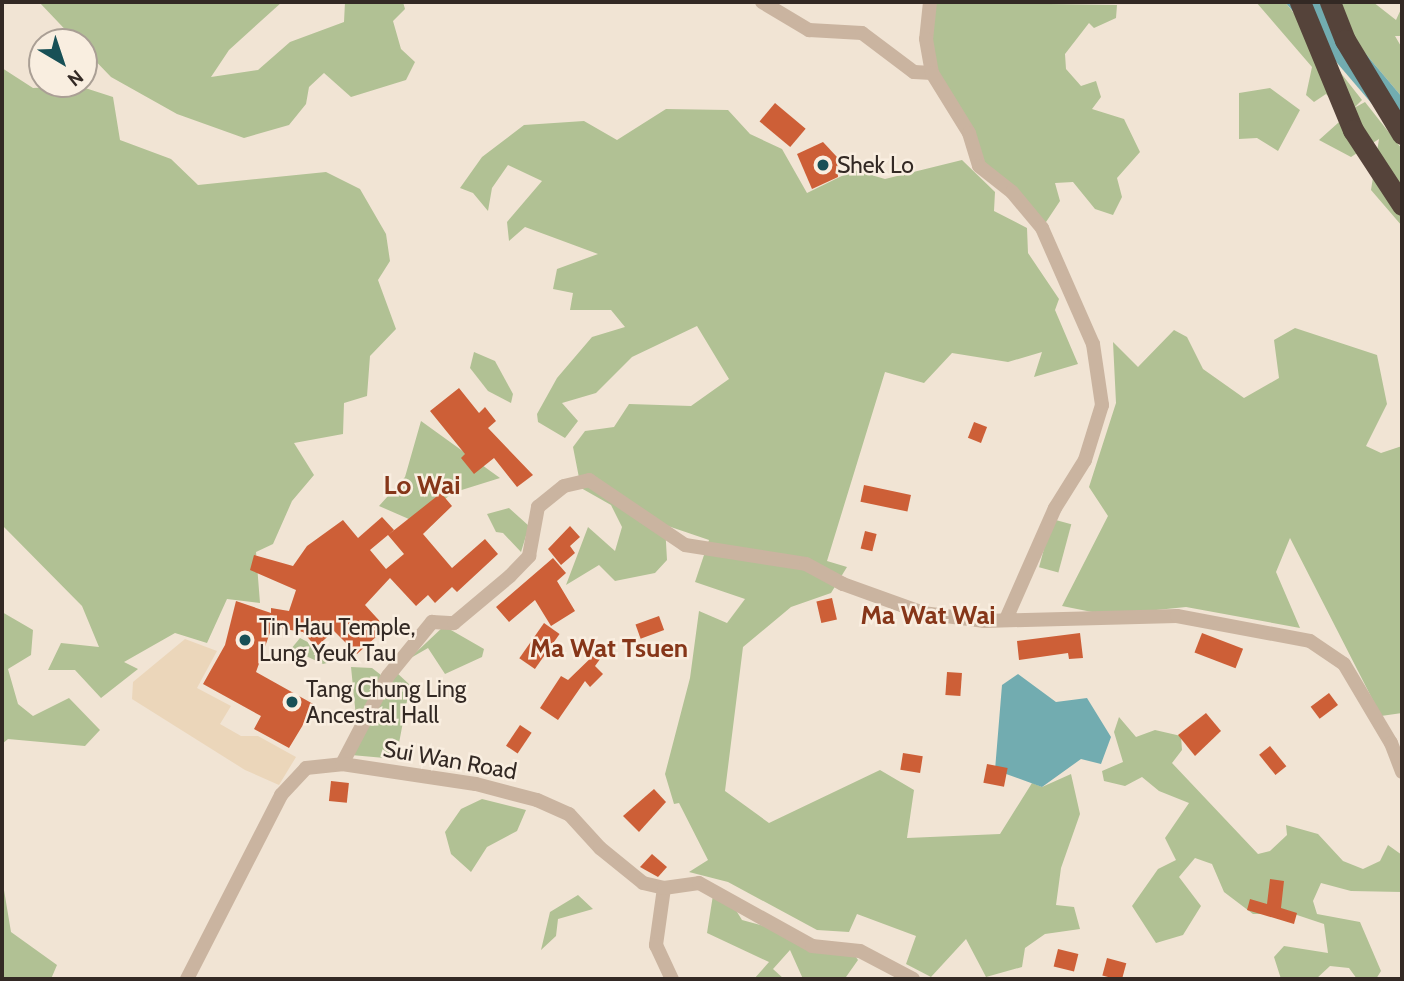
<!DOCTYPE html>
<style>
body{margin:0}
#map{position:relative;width:1404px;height:981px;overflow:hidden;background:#f1e4d4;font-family:Cabin,sans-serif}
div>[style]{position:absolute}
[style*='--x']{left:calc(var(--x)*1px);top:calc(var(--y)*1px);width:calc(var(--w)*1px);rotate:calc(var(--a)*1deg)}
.green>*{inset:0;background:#b1c194;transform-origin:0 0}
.plaza>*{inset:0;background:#ebd6ba}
.water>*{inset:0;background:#72acb0}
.building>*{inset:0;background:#cd5f37;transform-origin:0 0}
.street>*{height:14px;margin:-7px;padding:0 7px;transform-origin:7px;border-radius:7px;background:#cab4a0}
.highway>*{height:21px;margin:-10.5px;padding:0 10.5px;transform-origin:10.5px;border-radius:10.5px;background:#55433a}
.dots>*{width:19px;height:19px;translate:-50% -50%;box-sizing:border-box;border:4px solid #f9eee0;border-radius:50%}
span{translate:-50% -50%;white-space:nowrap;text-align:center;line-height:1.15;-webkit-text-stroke:5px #f9eee0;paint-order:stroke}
.poi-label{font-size:23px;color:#332924}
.left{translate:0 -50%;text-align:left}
.street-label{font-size:23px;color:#332924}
.quarter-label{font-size:26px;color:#863619;font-weight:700}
.frame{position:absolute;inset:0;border:4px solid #332924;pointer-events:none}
.north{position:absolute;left:28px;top:28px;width:70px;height:70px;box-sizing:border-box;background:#f9eee0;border:2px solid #aa9f95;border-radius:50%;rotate:141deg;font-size:19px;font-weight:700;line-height:28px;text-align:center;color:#332924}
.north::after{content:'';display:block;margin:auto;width:24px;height:32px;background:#185056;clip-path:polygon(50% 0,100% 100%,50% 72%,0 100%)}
</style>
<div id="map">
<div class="green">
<i style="clip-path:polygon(39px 2px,282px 2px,229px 50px,211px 77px,258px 70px,290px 42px,344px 22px,345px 2px,403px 2px,405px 9px,393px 21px,401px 49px,415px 62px,406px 80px,351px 97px,324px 73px,309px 87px,306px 104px,289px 125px,244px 138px,177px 114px,111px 77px,84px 49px,84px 42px,77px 42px)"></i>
<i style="clip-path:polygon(930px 2px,1117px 5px,1116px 18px,1094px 28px,1089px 23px,1065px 54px,1066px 69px,1081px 86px,1096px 81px,1101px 97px,1092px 109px,1124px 119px,1140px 152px,1117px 178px,1122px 197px,1113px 215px,1095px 209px,1073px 182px,1055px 183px,1060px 201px,1042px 228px,979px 166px,932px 73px)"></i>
<i style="clip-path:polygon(1256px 2px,1285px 2px,1362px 100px,1354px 108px,1365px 102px,1402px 149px,1402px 226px,1371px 190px,1379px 139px,1351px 157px,1319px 140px,1348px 114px,1326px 94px,1314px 102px,1306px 95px,1312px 67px)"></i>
<i style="clip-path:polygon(1322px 2px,1373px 2px,1396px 20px,1402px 7px,1402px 36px,1395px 36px,1402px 48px,1402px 97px)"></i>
<i style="clip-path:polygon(2px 68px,33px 88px,79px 86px,113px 97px,120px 140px,171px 159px,198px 185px,326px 172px,360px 189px,386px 234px,390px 261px,378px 280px,396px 329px,370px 356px,367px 396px,344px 403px,343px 434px,294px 443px,314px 475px,292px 501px,273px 544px,256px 552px,260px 603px,227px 599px,207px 643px,175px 633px,124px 662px,138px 669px,101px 698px,75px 670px,48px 670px,61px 643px,99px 647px,82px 606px,2px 525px)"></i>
<i style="clip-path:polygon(1270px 88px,1300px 110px,1278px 151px,1257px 138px,1239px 139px,1239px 93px)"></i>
<i style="clip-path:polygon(666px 109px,728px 110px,750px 134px,782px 149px,807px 193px,854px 170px,885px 179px,962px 160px,995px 192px,994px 211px,1027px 228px,1028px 253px,1059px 299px,1055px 310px,1078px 364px,1034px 377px,1042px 352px,1008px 362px,952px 353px,924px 383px,885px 372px,827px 561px,847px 567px,831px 593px,791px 607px,743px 647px,725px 791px,769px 823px,880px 770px,914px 790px,907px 838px,1000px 834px,1032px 783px,1042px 787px,1071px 774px,1080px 814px,1061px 868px,1056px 905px,1074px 907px,1080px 929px,1045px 934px,1025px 948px,1022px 967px,986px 977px,966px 939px,931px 977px,906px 964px,916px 936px,857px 914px,849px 932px,817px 930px,728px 882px,689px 872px,708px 860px,679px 803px,674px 804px,665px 774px,690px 678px,699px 611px,727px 623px,745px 599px,695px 582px,709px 540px,665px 525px,667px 560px,655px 573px,615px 581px,599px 565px,566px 585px,588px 527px,615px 551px,622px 527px,611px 505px,581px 488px,573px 447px,585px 431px,614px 427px,629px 404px,691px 406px,729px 379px,697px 326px,632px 357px,596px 393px,562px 403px,578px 421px,565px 438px,538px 422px,537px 414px,557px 378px,592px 337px,625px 327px,611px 310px,570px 310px,573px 293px,553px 289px,557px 269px,598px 254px,525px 227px,509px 241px,507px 222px,542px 181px,508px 165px,492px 188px,488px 211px,473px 193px,460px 188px,482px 157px,524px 125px,584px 121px,617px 140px)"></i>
<i style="clip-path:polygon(1295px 328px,1377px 355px,1387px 404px,1366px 446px,1381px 453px,1402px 446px,1402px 713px,1381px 716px,1290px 538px,1276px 572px,1300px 628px,1186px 607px,1107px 615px,1062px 606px,1108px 516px,1089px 487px,1116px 403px,1113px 342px,1138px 367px,1174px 330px,1187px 337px,1203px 369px,1244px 398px,1279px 378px,1274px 340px)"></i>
<i style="clip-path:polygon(474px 352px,495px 361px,513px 394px,511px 403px,488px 391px,470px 368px)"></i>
<i style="clip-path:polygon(421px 421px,500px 478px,452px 493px,418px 523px,379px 506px,405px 477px)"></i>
<i style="clip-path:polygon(509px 508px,529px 526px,521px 552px,503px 533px,496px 532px,487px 514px)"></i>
<i style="left:1052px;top:519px;width:20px;height:50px;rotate:15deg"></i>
<i style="clip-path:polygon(2px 612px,33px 630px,31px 655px,8px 669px,18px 704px,33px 716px,69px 698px,100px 730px,85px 746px,8px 739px,2px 744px)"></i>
<i style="clip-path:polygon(444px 626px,484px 649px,482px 657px,445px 674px,428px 648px,409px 659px)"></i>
<i style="clip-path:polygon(300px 638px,323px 650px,338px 660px,323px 664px,291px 649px)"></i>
<i style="clip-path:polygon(351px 667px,372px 668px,390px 682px,396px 672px,410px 685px,396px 759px,351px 755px,367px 726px,356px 717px)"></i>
<i style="clip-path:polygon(1119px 717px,1136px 737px,1155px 730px,1181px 736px,1182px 750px,1172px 763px,1258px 854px,1270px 851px,1287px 835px,1286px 825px,1318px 834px,1343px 861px,1363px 869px,1380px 861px,1388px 845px,1402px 855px,1402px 892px,1351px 891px,1321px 883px,1313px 901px,1317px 914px,1360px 922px,1381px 971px,1376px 979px,1357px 979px,1349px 968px,1330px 966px,1316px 979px,1281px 979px,1274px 957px,1284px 946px,1328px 953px,1324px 924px,1294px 914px,1253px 914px,1224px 892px,1212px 864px,1195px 858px,1179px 877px,1201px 906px,1183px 935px,1156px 943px,1132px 906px,1158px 869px,1176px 860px,1165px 838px,1189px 803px,1159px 791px,1142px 777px,1125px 786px,1104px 781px,1102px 771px,1123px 762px,1114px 732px)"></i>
<i style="clip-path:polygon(482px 799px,526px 810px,517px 831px,487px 847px,471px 872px,451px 854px,445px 832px,461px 809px)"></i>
<i style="clip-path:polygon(2px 878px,11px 932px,57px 965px,51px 979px,2px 979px)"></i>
<i style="clip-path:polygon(578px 895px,593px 909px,558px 919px,556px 936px,541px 950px,550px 912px)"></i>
<i style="clip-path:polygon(713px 895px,734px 907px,742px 920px,851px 950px,858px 960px,846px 977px,803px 979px,790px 950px,773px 969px,784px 979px,754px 979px,769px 962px,707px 933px)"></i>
</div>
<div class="plaza">
<i style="clip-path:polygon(185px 639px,217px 651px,197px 688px,231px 706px,220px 724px,241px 736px,258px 736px,296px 757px,279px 785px,245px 770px,132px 699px,133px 682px)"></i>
</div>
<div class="water">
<i style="clip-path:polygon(1285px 2px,1322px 2px,1402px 97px,1402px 139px)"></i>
<i style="clip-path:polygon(1018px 674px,1056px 702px,1087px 698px,1111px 737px,1101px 764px,1081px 759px,1042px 787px,995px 770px,1002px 685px)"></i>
</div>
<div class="building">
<i style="left:775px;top:103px;width:40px;height:24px;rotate:40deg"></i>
<i style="clip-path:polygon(823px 142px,837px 157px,838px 177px,812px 189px,797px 154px)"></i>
<i style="clip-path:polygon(459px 388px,479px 413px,485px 407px,496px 421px,488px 428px,533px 475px,517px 487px,494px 458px,474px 474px,461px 458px,465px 454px,430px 411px)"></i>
<i style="left:974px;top:422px;width:14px;height:17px;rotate:21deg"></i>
<i style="left:864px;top:485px;width:48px;height:17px;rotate:12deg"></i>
<i style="clip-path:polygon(441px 493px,452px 506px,423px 534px,452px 568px,485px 539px,498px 554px,457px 592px,452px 587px,435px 603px,428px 595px,416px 606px,390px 578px,365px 605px,386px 628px,357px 654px,334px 631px,316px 647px,303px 632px,272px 627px,256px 672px,315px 705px,289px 748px,254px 729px,261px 716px,203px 684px,225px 645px,236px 601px,271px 613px,271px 608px,289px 611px,296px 590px,250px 570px,254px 555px,293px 566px,307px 546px,343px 520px,358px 538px,382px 517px,394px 530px,370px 550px,386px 569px,404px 554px,388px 535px)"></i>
<i style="clip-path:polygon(570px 526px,580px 537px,570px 546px,575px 553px,561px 565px,548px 549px)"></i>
<i style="left:865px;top:531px;width:12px;height:18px;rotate:14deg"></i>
<i style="clip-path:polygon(553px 558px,566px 573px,557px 581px,575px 611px,551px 626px,535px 600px,509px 622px,496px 607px)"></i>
<i style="left:832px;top:598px;width:22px;height:16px;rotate:77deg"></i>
<i style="left:659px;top:616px;width:15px;height:25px;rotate:70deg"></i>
<i style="left:544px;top:623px;width:19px;height:43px;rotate:35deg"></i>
<i style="clip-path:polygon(1080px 633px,1083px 658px,1069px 659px,1068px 653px,1019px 660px,1017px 641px)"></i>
<i style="left:1202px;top:633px;width:44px;height:21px;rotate:21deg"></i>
<i style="clip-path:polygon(598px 651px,603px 655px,595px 666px,603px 674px,590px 687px,585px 681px,558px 720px,540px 708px,561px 676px,568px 680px)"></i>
<i style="left:947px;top:672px;width:15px;height:23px;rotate:4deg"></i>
<i style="left:1329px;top:693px;width:15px;height:23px;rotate:53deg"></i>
<i style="clip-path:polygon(1206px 713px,1221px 731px,1195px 756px,1178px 735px)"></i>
<i style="left:520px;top:725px;width:14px;height:25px;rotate:34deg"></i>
<i style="left:1270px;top:746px;width:26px;height:14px;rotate:51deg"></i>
<i style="left:903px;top:753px;width:20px;height:17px;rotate:9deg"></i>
<i style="left:987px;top:764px;width:21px;height:19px;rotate:11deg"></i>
<i style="left:331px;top:781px;width:18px;height:20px;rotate:6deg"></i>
<i style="clip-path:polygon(654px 789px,666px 802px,639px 832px,623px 816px)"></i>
<i style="clip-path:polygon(652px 854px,667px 867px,658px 877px,640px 867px)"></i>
<i style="clip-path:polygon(1270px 879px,1284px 881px,1281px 908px,1297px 913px,1294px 924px,1247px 910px,1250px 899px,1267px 904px)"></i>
<i style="left:1058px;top:949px;width:21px;height:18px;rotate:14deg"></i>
<i style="left:1107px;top:958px;width:20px;height:18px;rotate:15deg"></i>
</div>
<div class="street">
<i style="--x:762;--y:2;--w:55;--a:30.8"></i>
<i style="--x:809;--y:30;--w:53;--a:3.2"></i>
<i style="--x:862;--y:33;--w:65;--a:36.9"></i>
<i style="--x:914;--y:72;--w:18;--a:3"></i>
<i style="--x:930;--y:2;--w:37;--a:96"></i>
<i style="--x:926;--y:39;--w:35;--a:80"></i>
<i style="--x:932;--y:73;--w:70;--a:58.3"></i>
<i style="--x:969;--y:133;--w:34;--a:73"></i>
<i style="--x:979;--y:166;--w:42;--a:38.2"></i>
<i style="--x:1012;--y:192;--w:47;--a:50.2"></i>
<i style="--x:1042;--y:228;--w:127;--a:66.3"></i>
<i style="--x:1093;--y:344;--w:62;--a:81.6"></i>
<i style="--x:1102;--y:405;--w:58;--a:107.2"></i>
<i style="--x:1085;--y:460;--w:57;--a:122"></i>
<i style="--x:1055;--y:508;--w:121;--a:113.8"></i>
<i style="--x:342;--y:764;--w:99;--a:-62.4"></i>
<i style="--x:388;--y:676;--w:70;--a:-50.8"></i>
<i style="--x:432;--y:622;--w:22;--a:3"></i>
<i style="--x:454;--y:623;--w:73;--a:-40"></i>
<i style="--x:510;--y:576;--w:28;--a:-46"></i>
<i style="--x:529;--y:556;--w:50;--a:-79.6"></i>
<i style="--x:538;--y:507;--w:33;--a:-39"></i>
<i style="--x:564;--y:486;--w:26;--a:-13"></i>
<i style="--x:589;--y:480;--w:116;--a:34.1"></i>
<i style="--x:685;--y:545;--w:122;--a:8.9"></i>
<i style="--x:806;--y:564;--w:42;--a:28.4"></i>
<i style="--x:843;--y:584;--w:85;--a:19.9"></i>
<i style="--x:923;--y:613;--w:62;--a:7.5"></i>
<i style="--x:984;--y:621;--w:193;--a:-1.5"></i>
<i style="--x:1177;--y:616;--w:135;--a:10.6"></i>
<i style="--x:1310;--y:641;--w:41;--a:34.1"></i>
<i style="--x:1344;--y:664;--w:92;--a:59.3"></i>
<i style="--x:1391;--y:743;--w:31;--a:69"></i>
<i style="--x:664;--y:888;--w:58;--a:98"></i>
<i style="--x:656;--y:945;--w:38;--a:65"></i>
<i style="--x:187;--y:979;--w:207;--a:-62.9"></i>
<i style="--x:281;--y:795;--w:37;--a:-47"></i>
<i style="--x:306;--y:768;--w:36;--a:-6"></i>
<i style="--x:342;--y:764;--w:135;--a:8.5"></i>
<i style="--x:476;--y:784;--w:63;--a:14.7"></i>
<i style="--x:537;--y:800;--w:35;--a:24"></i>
<i style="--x:569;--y:814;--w:46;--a:47.6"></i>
<i style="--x:600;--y:848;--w:55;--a:39.1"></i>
<i style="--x:643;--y:883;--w:22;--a:13"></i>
<i style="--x:664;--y:888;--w:35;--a:-8"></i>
<i style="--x:699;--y:883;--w:129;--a:29.1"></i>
<i style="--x:812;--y:946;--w:48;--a:5.9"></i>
<i style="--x:860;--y:951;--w:60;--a:27.8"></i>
</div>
<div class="highway">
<i style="--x:1300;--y:2;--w:139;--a:67.5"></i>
<i style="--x:1353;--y:130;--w:90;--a:56.8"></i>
<i style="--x:1330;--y:2;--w:41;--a:68.5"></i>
<i style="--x:1345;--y:40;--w:110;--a:58.8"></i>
</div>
<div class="dots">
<i style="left:823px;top:165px;background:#185056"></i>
<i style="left:245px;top:640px;background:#185056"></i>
<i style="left:292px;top:702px;background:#185056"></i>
</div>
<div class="poi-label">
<span class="left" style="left:837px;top:165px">Shek Lo</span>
<span class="left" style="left:259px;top:640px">Tin Hau Temple,<br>Lung Yeuk Tau</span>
<span class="left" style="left:306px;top:702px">Tang Chung Ling<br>Ancestral Hall</span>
</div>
<div class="street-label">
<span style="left:450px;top:760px;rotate:10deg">Sui Wan Road</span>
</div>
<div class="quarter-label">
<span style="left:422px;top:486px">Lo Wai</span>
<span style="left:928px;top:616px">Ma Wat Wai</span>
<span style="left:609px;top:649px">Ma Wat Tsuen</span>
</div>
<div class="frame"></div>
<div class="north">N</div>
</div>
